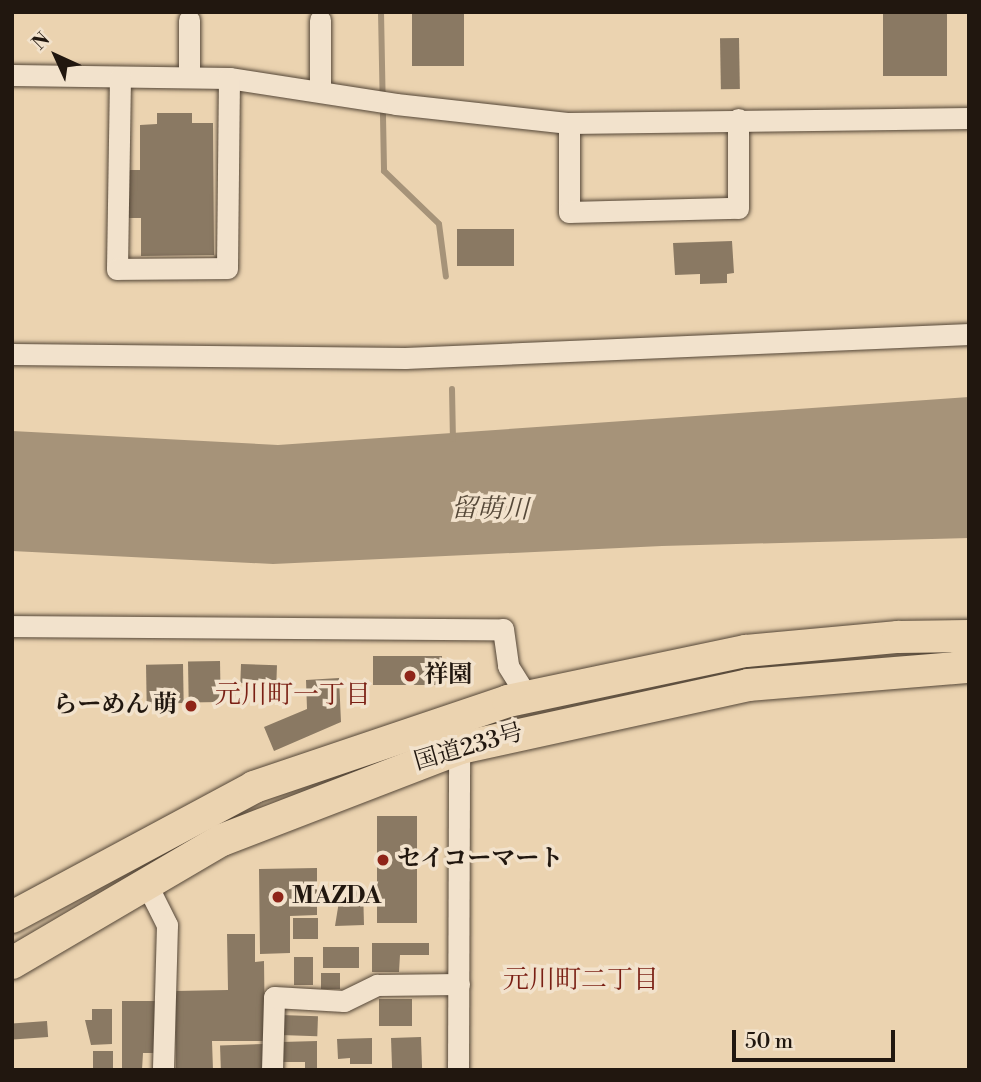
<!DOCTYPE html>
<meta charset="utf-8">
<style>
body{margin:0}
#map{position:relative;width:981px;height:1082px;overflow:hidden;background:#ebd3b0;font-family:"Libre Bodoni","Noto Serif JP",serif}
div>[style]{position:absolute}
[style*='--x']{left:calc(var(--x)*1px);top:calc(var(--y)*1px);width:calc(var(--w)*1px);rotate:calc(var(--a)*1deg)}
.water>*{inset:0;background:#a69379}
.stream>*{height:6px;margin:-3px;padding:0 3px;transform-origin:3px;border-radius:3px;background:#a69379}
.building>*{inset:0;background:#8a7963;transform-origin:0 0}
.roads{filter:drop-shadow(0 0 2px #544637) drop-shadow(0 0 2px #544637)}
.minor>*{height:21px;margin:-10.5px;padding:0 10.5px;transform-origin:10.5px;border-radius:10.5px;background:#f2e2cc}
.highway>*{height:32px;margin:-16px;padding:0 16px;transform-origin:16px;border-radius:16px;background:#ebd3b0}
.dots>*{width:19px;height:19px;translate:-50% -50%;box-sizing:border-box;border:4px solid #f2e2cc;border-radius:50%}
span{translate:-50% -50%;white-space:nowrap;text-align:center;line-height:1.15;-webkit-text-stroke:7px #f2e2cc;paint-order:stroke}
.poi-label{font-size:24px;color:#21170f;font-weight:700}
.left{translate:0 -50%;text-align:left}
.right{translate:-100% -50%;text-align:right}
.street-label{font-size:24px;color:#21170f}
.water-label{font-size:26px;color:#564939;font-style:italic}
.neighbourhood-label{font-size:26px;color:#7a1f14}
.frame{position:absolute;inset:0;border:14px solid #21170f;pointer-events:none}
.north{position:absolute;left:21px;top:21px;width:70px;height:70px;-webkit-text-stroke:5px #f2e2cc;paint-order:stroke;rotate:315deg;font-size:19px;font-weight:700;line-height:28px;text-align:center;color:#21170f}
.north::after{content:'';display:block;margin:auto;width:24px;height:32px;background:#21170f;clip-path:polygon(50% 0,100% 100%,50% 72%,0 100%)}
.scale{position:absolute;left:732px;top:1030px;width:163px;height:32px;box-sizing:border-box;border:4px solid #21170f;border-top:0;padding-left:9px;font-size:21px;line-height:24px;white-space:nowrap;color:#21170f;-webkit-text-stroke:5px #f2e2cc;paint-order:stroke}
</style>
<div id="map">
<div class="water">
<i style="clip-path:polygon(969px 397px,969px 538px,662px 546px,273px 564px,12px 551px,12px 431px,278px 445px)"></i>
</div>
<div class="stream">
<i style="--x:381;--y:12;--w:159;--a:88.9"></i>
<i style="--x:384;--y:171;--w:76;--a:43.9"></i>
<i style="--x:439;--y:224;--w:53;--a:82.5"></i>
<i style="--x:452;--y:389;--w:50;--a:88.9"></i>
</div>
<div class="building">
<i style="left:412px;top:12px;width:52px;height:54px"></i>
<i style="left:883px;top:12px;width:64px;height:64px"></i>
<i style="left:739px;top:38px;width:51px;height:19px;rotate:89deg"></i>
<i style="clip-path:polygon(157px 113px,192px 113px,192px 123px,213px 123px,214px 255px,141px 256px,141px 218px,128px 218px,127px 170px,140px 170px,140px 125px,157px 124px)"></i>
<i style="left:514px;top:229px;width:37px;height:57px;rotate:90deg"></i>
<i style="clip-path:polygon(732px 241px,734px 273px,727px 274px,727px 283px,700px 284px,700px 274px,675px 275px,673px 243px)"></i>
<i style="left:442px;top:656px;width:29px;height:69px;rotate:90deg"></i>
<i style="left:220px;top:661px;width:41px;height:32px;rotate:89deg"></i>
<i style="left:183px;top:664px;width:39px;height:37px;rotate:89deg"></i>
<i style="left:241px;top:664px;width:36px;height:19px;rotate:2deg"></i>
<i style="clip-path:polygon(339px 678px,341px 722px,274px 751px,264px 727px,307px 709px,306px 680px)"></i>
<i style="left:377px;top:816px;width:40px;height:107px"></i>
<i style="clip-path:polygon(317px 868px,317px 915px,290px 916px,290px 953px,260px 954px,259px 869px)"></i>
<i style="clip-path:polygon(363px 888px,364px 925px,335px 926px,341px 889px)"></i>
<i style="left:318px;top:918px;width:21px;height:25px;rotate:90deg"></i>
<i style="clip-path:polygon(227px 934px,255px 934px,255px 962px,264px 961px,265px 1041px,212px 1041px,213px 1070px,176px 1070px,175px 991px,228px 990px)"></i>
<i style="clip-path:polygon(372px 943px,429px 943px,429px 955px,400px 955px,399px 972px,372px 972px)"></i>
<i style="left:323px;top:947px;width:36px;height:21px"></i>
<i style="left:294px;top:957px;width:19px;height:28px"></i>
<i style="left:321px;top:973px;width:19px;height:16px"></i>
<i style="left:379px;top:999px;width:33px;height:27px"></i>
<i style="clip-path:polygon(122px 1001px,157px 1001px,157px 1053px,143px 1053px,142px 1070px,122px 1070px)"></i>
<i style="clip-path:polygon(92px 1009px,112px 1009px,112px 1044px,91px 1045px,85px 1020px,92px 1020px)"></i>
<i style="left:281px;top:1015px;width:37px;height:20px;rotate:2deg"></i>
<i style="left:47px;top:1021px;width:16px;height:35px;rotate:86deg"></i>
<i style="left:421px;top:1037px;width:32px;height:30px;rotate:88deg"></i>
<i style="clip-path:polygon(372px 1038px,372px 1064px,350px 1064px,350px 1058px,338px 1059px,337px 1039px)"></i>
<i style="clip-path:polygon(317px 1041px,317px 1070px,305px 1070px,305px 1062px,282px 1062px,282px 1042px)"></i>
<i style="left:263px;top:1044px;width:26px;height:43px;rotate:88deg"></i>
<i style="left:93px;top:1051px;width:20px;height:19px"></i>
</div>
<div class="roads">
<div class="minor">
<i style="--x:189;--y:20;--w:57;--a:90"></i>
<i style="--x:320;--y:20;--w:71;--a:90"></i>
<i style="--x:12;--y:75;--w:217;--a:0.8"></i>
<i style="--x:229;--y:78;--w:169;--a:8.8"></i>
<i style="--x:396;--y:104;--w:174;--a:6.3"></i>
<i style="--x:569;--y:123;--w:400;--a:-0.7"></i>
<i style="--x:120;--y:77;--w:192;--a:90.9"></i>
<i style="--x:117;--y:269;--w:110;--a:-0.5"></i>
<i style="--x:227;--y:268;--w:190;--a:-89.4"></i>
<i style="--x:569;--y:123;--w:89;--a:90"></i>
<i style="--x:569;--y:212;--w:169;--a:-1.4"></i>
<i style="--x:738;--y:208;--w:89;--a:-90"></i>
<i style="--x:12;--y:354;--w:393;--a:0.6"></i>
<i style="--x:405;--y:358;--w:565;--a:-2.44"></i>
<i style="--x:12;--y:626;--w:491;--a:0.4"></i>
<i style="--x:503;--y:629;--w:37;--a:82"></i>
<i style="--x:508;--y:666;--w:36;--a:58"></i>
<i style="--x:146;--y:883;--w:47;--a:63.4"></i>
<i style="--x:167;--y:925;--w:145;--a:91.6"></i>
<i style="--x:272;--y:1070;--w:73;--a:-88.4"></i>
<i style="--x:274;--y:997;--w:70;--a:3.3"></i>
<i style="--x:344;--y:1001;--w:37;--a:-26"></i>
<i style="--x:377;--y:985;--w:82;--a:-0.7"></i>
<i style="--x:458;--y:1070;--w:333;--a:-89.8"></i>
</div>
<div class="highway">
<i style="--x:12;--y:917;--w:275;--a:-28.2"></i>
<i style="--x:254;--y:787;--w:268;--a:-18.7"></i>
<i style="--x:508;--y:701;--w:243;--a:-11.9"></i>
<i style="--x:746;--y:651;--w:153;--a:-5.3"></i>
<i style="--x:898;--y:637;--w:71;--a:-0.8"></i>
<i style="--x:12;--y:963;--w:243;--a:-30.4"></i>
<i style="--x:222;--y:840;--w:255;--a:-21.1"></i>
<i style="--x:460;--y:748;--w:295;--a:-12.3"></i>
<i style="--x:748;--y:685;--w:222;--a:-4.7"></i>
</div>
</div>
<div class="dots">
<i style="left:410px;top:676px;background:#8f2418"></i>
<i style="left:191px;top:706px;background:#8f2418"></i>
<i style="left:383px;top:860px;background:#8f2418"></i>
<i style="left:278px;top:897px;background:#8f2418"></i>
</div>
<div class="poi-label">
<span class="left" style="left:424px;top:676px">祥園</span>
<span class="right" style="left:177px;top:706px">らーめん 萌</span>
<span class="left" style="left:397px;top:860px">セイコーマート</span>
<span class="left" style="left:292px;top:897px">MAZDA</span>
</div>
<div class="street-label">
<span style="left:469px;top:748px;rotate:-16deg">国道233号</span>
</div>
<div class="water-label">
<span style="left:490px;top:510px;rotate:1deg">留萌川</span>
</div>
<div class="neighbourhood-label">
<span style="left:293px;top:696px">元川町一丁目</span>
<span style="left:581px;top:981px">元川町二丁目</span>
</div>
<div class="frame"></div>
<div class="north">N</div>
<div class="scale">50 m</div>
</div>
